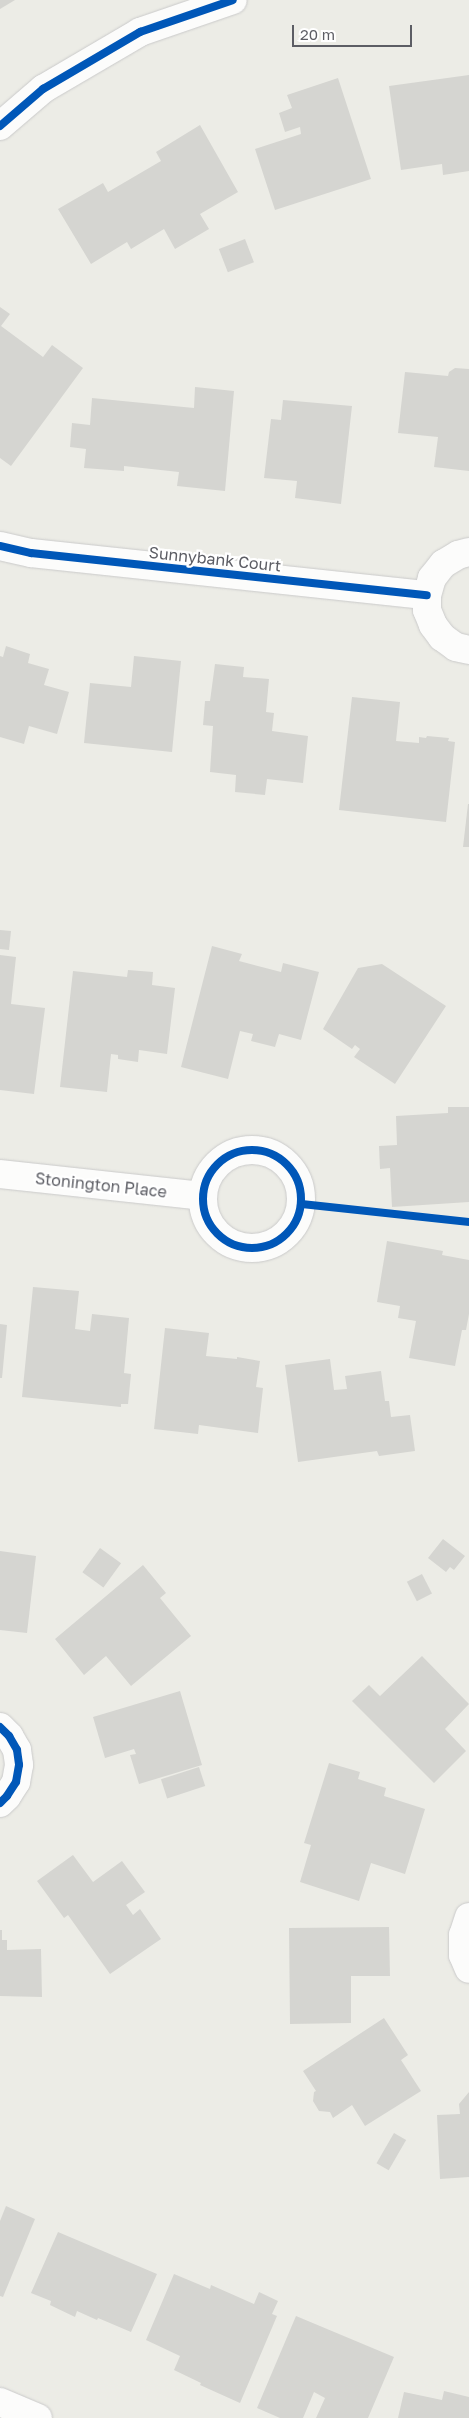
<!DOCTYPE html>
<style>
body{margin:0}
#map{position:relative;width:469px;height:2418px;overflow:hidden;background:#ecece6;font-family:"Golos Text",sans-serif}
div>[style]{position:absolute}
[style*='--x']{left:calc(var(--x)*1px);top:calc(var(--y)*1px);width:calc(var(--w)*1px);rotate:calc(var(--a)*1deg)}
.building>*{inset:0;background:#d5d5d1;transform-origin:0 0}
.roads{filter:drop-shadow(0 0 1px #cacaca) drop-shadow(0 0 1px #cacaca)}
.minor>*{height:28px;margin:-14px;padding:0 14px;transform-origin:14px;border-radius:14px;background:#fcfcfb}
.minor>.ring{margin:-14px;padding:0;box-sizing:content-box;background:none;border:28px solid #fcfcfb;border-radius:50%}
.cycleway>*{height:8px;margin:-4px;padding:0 4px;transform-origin:4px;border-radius:4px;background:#0057b8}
.cycleway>.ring{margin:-4px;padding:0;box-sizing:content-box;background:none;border:8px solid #0057b8;border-radius:50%}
span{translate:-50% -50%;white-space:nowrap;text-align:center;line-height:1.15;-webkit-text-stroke:4.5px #fff;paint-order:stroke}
.street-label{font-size:16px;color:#5c5d64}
.scale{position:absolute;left:292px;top:25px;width:120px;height:22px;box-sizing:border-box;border:2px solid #5c5d64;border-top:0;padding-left:6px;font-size:15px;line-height:18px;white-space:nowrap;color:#5c5d64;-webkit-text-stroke:4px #fff;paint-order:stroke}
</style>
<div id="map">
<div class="building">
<i style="clip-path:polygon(0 0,15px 0,0 9px)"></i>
<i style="clip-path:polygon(469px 75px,469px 171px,443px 175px,442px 164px,401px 170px,389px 86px)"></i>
<i style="clip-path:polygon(338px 78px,371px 179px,275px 210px,255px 149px,301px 134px,300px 127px,285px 132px,279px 113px,292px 108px,287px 95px)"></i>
<i style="clip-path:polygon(200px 125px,238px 192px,200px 214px,209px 229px,175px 249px,164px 229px,131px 249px,127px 242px,91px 264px,58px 209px,103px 183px,108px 192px,161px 161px,156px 152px)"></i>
<i style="left:245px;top:239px;width:25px;height:28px;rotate:69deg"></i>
<i style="clip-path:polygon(0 307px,10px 314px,1px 326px,43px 357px,52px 345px,83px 368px,11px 466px,0 458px)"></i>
<i style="clip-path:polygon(455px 368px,469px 369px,469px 471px,434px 467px,438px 437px,398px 433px,405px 372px,448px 376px,449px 372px)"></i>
<i style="clip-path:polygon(195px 387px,234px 391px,225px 491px,177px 486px,179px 472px,124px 466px,124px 471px,84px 468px,86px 449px,70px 447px,72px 423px,90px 425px,92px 398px,194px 408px)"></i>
<i style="clip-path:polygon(283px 400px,352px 406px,341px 504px,295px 498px,297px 481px,264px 478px,271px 419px,281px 420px)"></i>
<i style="clip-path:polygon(6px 646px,30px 654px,28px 663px,49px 669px,44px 685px,69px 692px,57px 734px,29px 726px,24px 744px,0 737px,0 656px,3px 657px)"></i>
<i style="clip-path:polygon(134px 656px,181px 661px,172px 752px,84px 743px,90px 683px,131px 687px)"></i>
<i style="clip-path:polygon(215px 664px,244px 667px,243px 677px,269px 679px,266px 712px,274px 713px,272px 731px,308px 736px,303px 783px,267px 779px,265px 795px,235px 792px,236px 775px,210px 772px,213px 726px,203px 725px,205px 701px,210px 701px)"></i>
<i style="clip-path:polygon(352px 697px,400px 702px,396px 741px,419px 743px,419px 737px,426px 738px,427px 736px,449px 738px,448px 741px,455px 742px,446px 822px,339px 810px)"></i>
<i style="clip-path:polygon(468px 804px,469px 804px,469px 847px,463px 847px)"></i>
<i style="clip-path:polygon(0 930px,11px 931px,9px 950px,0 949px)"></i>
<i style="clip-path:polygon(212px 946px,242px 954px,239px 961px,281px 972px,283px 963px,319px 972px,301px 1040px,279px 1034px,275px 1047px,251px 1041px,253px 1034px,240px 1031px,228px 1079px,181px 1067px)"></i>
<i style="clip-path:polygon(0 955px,16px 957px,11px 1004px,45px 1008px,34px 1094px,0 1090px)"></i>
<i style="clip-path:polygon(382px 964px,446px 1006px,395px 1084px,354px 1057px,360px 1049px,355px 1045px,352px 1049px,323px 1029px,358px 968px)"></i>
<i style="clip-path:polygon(128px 970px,153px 972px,152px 985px,175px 988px,167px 1054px,139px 1050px,138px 1062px,118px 1059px,118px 1055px,111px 1054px,107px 1092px,60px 1087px,73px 971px,127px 977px)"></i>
<i style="clip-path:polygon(448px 1107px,469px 1107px,469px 1202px,392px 1207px,390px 1168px,380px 1169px,379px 1146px,397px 1145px,396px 1116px,448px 1113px)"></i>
<i style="clip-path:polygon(387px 1241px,443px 1251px,442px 1255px,469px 1260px,469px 1314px,466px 1330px,462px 1330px,455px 1366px,409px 1358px,416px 1321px,398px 1318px,400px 1306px,377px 1302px)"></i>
<i style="clip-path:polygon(33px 1287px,79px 1291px,75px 1329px,90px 1331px,92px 1314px,129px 1318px,124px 1373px,131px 1374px,128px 1404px,121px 1404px,121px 1407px,22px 1397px)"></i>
<i style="clip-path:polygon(0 1324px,7px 1325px,2px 1378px,0 1378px)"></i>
<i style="clip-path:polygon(165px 1328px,209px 1333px,206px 1356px,237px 1359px,237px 1357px,260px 1361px,256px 1387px,263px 1388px,258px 1433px,199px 1425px,198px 1434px,154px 1429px)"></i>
<i style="clip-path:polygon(330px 1359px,334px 1390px,347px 1389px,345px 1376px,381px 1371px,385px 1401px,389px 1401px,391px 1417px,410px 1415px,415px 1451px,379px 1456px,377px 1451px,298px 1462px,285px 1365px)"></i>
<i style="clip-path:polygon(443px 1539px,465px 1556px,454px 1570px,450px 1567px,446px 1572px,428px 1558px)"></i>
<i style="left:100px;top:1548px;width:26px;height:30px;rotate:36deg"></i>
<i style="clip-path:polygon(0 1551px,36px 1556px,27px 1633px,0 1630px)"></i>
<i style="clip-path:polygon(143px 1565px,166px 1593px,160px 1598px,191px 1636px,131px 1686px,106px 1656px,84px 1675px,55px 1639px)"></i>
<i style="left:422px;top:1574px;width:22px;height:17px;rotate:63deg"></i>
<i style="clip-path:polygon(422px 1656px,469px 1704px,445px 1729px,466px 1751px,434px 1783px,352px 1701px,369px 1685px,380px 1696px)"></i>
<i style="clip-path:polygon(180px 1691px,202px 1765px,139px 1784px,130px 1755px,136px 1754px,134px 1749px,105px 1758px,93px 1717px)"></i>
<i style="clip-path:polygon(329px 1763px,360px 1772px,358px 1779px,386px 1788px,384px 1796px,425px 1809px,405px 1874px,371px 1863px,359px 1901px,300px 1882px,311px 1845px,304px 1843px)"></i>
<i style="left:199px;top:1767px;width:20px;height:40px;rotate:72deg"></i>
<i style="clip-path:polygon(73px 1855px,93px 1882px,122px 1861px,145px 1892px,126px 1905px,133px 1915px,140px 1909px,161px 1939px,110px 1974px,68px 1915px,64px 1918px,37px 1881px)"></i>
<i style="clip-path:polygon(389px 1927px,390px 1976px,351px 1976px,351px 2023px,290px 2024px,289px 1928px)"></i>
<i style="clip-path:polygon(0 1930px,2px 1930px,2px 1940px,7px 1940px,7px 1950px,41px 1949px,42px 1997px,0 1996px)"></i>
<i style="clip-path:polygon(384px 2018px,408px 2055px,401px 2060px,421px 2091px,365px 2126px,352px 2105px,333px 2118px,330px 2112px,319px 2111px,313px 2101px,314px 2092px,316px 2091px,303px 2071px)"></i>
<i style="clip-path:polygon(469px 2092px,469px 2177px,440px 2179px,437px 2115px,460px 2114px,459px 2104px)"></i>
<i style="left:394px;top:2133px;width:14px;height:35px;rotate:30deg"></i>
<i style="clip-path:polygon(6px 2206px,35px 2219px,3px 2297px,0 2296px,0 2221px)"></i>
<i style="clip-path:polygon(58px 2232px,157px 2274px,131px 2332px,98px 2318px,97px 2320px,77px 2311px,75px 2317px,50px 2305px,51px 2301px,31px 2293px)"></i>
<i style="clip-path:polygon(174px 2274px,210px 2289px,211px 2285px,254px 2304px,259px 2292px,278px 2301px,272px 2314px,277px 2316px,240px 2403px,200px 2385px,201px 2383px,174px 2370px,180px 2356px,146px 2340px)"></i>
<i style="clip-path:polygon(296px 2316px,394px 2357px,368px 2418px,316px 2418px,325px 2398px,314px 2392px,303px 2418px,280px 2418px,257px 2408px)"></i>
<i style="clip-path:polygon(444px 2391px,469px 2397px,469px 2418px,398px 2418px,404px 2392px,442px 2400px)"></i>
</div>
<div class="roads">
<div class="minor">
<i style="--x:0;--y:126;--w:57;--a:-40.7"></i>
<i style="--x:43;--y:89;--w:113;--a:-30.4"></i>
<i style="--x:140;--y:32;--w:98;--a:-19"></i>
<i style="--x:0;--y:546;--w:32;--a:13"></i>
<i style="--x:31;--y:553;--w:398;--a:6.1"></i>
<i style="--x:469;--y:552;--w:11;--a:165"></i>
<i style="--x:458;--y:555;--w:17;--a:149"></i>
<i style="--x:443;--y:564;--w:18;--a:128"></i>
<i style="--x:432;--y:578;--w:18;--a:106"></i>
<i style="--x:427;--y:595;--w:15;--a:90"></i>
<i style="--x:427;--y:610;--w:16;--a:68"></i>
<i style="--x:433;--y:625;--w:15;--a:53"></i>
<i style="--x:442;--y:637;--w:17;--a:36"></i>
<i style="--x:456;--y:647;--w:13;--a:13"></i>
<i class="ring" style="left:203px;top:1150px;width:70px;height:70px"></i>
<i style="--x:0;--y:1174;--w:203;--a:6.2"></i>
<i style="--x:0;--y:1727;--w:13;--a:45"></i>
<i style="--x:9;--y:1736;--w:16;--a:60"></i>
<i style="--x:17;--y:1750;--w:15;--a:82"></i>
<i style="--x:19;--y:1765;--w:17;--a:100"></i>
<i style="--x:16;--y:1782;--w:17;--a:123"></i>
<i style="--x:7;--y:1796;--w:10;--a:135"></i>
<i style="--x:469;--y:1917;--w:19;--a:108"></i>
<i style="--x:463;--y:1935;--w:20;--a:90"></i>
<i style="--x:463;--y:1955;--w:15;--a:67"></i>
<i style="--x:0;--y:2402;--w:41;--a:22.8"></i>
</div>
</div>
<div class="cycleway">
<i style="--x:0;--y:126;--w:57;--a:-40.7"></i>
<i style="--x:43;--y:89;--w:113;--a:-30.4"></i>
<i style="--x:140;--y:32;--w:98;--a:-19"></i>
<i style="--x:0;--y:546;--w:32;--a:13"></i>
<i style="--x:31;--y:553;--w:398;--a:6.1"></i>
<i class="ring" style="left:203px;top:1150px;width:90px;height:90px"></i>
<i style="--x:301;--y:1204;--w:169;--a:6.1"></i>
<i style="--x:0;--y:1727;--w:13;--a:45"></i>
<i style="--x:9;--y:1736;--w:16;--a:60"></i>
<i style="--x:17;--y:1750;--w:15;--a:82"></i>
<i style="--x:19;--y:1765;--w:17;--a:100"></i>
<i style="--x:16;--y:1782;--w:17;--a:123"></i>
<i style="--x:7;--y:1796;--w:10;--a:135"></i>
</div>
<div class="street-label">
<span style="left:215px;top:559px;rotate:6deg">Sunnybank Court</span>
<span style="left:101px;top:1185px;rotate:6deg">Stonington Place</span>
</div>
<div class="scale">20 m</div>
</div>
